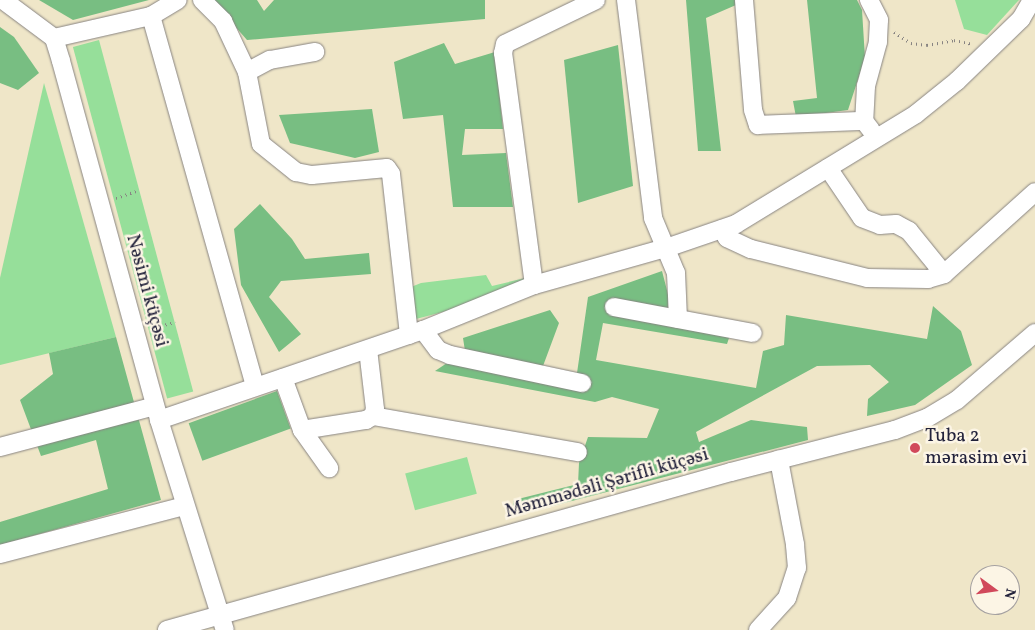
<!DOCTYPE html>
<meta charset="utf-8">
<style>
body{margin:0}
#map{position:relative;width:1035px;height:630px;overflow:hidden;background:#efe6c8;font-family:Vollkorn,serif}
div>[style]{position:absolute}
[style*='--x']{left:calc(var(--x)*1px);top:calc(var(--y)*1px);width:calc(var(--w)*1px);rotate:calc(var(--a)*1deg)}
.green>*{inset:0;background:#96df9a;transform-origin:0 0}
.forest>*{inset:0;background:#78be82;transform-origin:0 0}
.path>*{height:3px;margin-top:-1.5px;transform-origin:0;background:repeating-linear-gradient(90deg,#888482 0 1px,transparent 0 5px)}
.roads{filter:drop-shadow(0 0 1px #888482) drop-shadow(0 0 1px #888482)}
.minor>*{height:18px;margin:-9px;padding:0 9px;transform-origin:9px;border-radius:9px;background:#fff}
.dots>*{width:14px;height:14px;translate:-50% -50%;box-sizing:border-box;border:2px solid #fcf5e5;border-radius:50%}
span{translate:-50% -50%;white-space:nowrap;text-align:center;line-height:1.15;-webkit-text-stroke:5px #fcf5e5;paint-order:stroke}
.street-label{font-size:19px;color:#22223b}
.poi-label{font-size:19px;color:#22223b}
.left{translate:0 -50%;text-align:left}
.north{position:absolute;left:970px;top:565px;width:50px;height:50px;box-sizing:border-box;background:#fcf5e5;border:1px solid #a5a1a1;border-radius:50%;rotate:104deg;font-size:14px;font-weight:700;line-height:20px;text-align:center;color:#22223b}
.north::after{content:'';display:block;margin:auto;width:18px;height:22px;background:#d1495b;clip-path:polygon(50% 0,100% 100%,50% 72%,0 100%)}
</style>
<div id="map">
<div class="green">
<i style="clip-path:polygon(955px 0,1019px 0,987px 35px,964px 29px)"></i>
<i style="left:99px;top:40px;width:364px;height:27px;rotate:75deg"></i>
<i style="clip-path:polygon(44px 83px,116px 337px,0 365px,0 278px)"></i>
<i style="clip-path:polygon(486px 275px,492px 286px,525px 278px,526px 290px,416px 319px,411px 287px,421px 283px)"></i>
<i style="left:467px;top:457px;width:38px;height:64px;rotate:75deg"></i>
</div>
<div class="forest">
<i style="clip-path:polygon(39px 0,149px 0,73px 20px)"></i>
<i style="clip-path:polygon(212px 0,257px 0,264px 11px,274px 0,485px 0,485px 19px,247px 40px)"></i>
<i style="clip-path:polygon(686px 0,736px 0,736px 5px,706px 18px,721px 151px,698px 151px)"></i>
<i style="clip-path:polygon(807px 0,857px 0,862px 10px,865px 58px,848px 110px,796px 117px,793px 101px,817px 98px)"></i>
<i style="clip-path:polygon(0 27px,14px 37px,39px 73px,18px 90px,0 83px)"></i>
<i style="clip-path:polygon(444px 43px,455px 64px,495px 52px,503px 129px,465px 129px,462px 155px,506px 153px,513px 207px,453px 207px,443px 115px,403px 119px,394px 62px)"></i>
<i style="clip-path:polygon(618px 45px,633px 186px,578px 203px,564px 60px)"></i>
<i style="clip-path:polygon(372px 109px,379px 152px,355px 158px,290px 143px,279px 115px)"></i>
<i style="clip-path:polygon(260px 204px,292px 239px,305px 259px,369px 253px,371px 274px,281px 281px,269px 297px,301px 334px,279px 352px,241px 285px,234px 229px)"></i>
<i style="clip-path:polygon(662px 271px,669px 298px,666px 322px,730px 335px,727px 344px,603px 323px,596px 360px,756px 388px,763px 351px,784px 345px,786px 315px,927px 339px,933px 306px,961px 331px,972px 365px,915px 405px,867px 416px,868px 399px,889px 382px,870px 365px,817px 366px,696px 432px,699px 442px,751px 420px,807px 427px,808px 440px,510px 517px,514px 500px,578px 484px,579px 463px,588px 437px,647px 438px,659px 409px,612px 397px,595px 402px,435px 371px,465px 351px,463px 338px,550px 310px,559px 323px,543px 366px,577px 373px,588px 297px)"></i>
<i style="clip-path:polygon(116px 337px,161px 500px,0 545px,0 522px,108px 489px,96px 440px,41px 456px,20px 400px,53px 374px,49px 353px)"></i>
<i style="left:277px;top:391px;width:40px;height:94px;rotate:70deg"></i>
</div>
<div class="path">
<i style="--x:894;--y:32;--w:20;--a:33"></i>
<i style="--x:911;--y:43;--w:16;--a:7"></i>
<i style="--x:927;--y:45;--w:27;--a:-10"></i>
<i style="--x:954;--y:40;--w:19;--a:12"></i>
<i style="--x:116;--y:198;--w:24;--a:-19"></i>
<i style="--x:151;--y:328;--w:25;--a:-14"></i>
</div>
<div class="roads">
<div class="minor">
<i style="--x:3;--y:0;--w:64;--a:36.7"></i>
<i style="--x:54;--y:38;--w:24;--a:73"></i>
<i style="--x:61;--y:61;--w:372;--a:74.7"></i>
<i style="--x:159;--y:420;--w:220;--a:72.6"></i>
<i style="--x:202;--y:0;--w:30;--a:45"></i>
<i style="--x:223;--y:21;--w:56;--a:64.8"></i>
<i style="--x:247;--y:72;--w:73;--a:79"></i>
<i style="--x:261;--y:144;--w:45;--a:38.7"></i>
<i style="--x:296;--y:172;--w:16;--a:11"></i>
<i style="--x:312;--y:175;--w:75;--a:-5.3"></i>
<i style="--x:387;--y:168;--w:7;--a:56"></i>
<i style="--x:391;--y:174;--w:162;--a:83.6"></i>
<i style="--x:626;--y:0;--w:220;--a:82.9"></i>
<i style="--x:653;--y:218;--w:60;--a:67.3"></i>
<i style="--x:676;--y:273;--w:46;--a:87.5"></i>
<i style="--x:744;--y:0;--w:110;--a:85.3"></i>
<i style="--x:753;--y:110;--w:16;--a:72"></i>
<i style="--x:758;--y:125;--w:106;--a:-2.2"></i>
<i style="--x:869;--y:0;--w:22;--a:63"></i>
<i style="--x:879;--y:20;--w:22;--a:93"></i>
<i style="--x:878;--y:42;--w:46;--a:105.3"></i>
<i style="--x:866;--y:86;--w:35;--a:93"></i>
<i style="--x:864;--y:121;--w:11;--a:52"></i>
<i style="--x:151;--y:16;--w:385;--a:74.3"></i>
<i style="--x:54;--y:38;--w:99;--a:-12.8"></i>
<i style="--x:151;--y:16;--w:31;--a:-31"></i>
<i style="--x:247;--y:72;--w:26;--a:-28"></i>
<i style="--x:270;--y:60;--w:46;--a:-10.1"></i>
<i style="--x:828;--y:168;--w:60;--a:55.8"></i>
<i style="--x:862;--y:218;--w:19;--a:21"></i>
<i style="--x:880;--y:225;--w:16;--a:-4"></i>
<i style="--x:896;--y:224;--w:15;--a:28"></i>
<i style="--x:909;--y:231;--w:55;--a:50.9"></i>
<i style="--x:722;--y:229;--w:10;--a:61"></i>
<i style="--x:727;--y:238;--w:26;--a:25"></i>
<i style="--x:751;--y:249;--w:120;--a:14"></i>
<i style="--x:867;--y:278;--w:61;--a:0.9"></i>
<i style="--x:928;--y:279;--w:17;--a:-17"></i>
<i style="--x:944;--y:274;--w:122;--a:-42"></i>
<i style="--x:534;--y:285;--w:234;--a:-97.6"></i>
<i style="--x:503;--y:53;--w:9;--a:-77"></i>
<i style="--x:505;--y:44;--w:101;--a:-25.8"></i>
<i style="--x:614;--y:307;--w:141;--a:10.6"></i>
<i style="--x:423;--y:330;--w:25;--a:53"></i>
<i style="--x:438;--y:350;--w:13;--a:23"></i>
<i style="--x:450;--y:355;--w:135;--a:12"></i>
<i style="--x:283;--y:378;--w:55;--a:69.9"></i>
<i style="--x:302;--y:430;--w:47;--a:54.6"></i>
<i style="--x:373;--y:416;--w:208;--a:10"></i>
<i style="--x:159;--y:420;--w:279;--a:-18.8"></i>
<i style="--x:423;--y:330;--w:120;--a:-22.1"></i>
<i style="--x:534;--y:285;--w:137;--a:-15.7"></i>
<i style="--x:666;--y:248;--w:74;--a:-18.9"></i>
<i style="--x:736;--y:224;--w:211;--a:-31.4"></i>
<i style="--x:916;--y:114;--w:53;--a:-38.8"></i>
<i style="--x:957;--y:81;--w:89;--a:-44.1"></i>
<i style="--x:1021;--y:19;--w:22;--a:-60"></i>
<i style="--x:302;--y:430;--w:65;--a:-8.9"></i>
<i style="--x:366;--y:420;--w:8;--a:-30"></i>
<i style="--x:373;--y:416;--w:7;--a:-74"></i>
<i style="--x:375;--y:409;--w:60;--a:-96.7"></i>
<i style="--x:0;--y:447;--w:160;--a:-14.8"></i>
<i style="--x:0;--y:554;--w:190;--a:-14.6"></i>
<i style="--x:167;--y:630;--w:586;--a:-15.65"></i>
<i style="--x:731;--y:472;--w:169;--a:-14.4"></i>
<i style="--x:895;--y:430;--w:34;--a:-21"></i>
<i style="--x:927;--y:418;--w:35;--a:-31"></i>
<i style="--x:957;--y:400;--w:103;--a:-40.7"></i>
<i style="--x:758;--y:630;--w:43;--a:-47.8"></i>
<i style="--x:787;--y:598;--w:32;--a:-72"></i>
<i style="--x:797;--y:568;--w:24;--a:-95"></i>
<i style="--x:795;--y:544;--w:86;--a:-100.8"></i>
</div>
</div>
<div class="dots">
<i style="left:915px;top:448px;background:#d1495b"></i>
</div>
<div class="street-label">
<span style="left:146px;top:291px;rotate:75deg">Nəsimi küçəsi</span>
<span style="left:607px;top:484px;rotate:-16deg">Məmmədəli Şərifli küçəsi</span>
</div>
<div class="poi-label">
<span class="left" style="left:925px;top:448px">Tuba 2<br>mərasim evi</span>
</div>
<div class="north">N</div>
</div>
